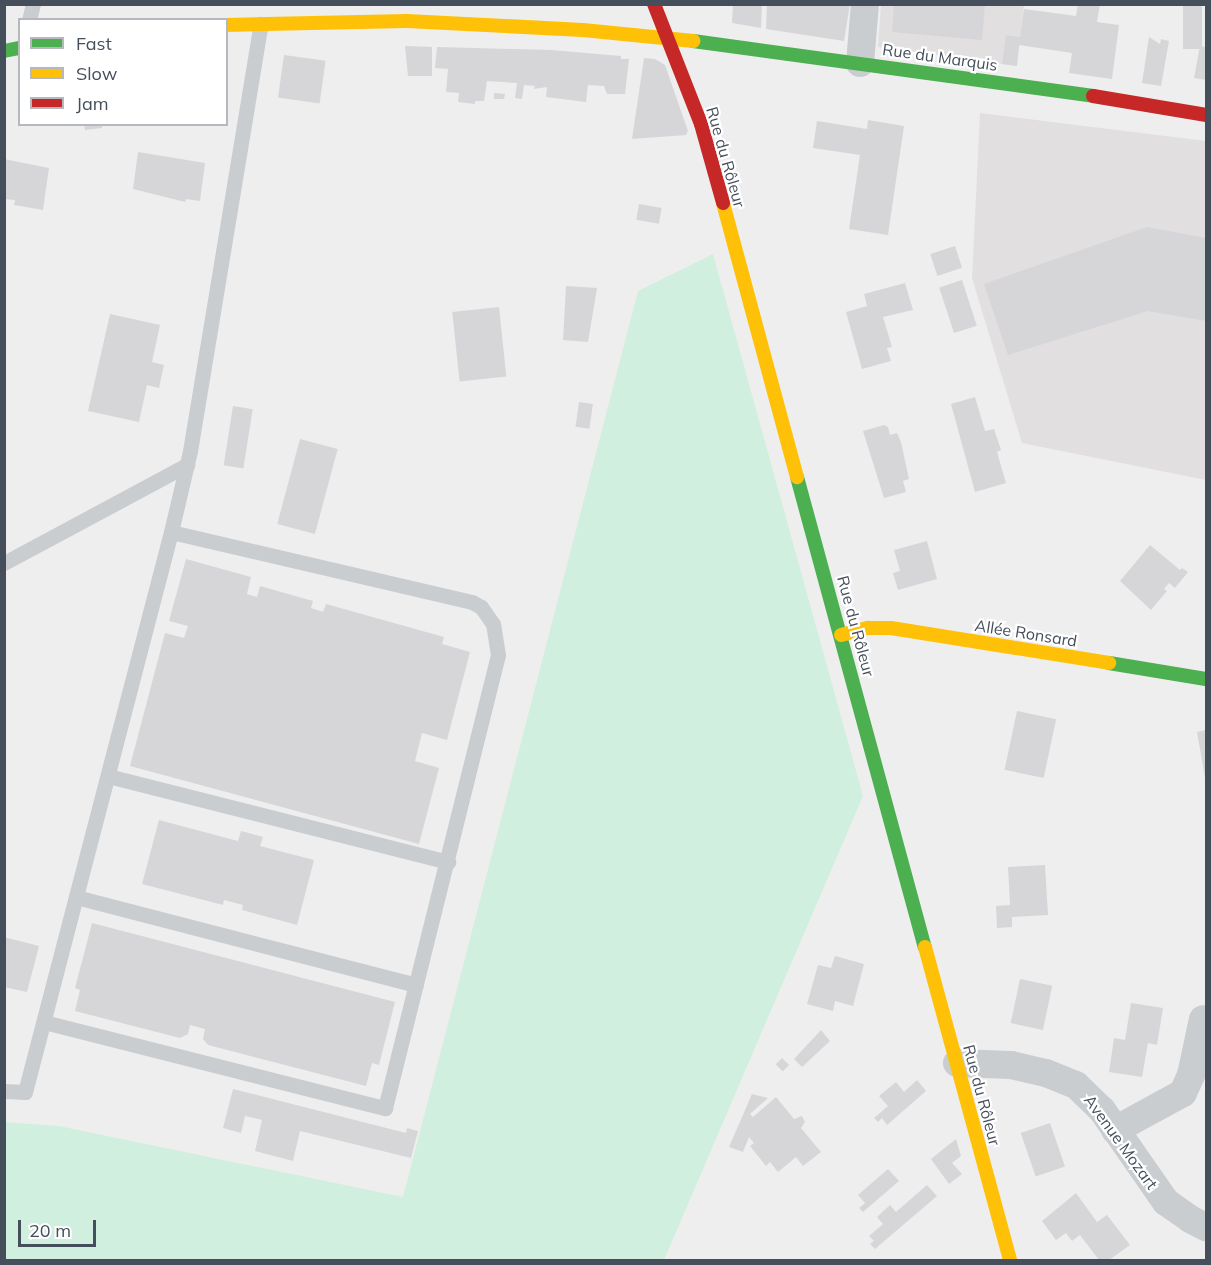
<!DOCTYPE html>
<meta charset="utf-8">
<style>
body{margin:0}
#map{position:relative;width:1211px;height:1265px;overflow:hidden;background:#efeeee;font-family:Mulish,sans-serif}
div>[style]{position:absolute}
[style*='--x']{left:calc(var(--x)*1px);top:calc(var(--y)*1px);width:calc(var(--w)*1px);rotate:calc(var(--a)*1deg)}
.education>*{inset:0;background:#e1dfe0}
.green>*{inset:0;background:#d1efde}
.building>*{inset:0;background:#d6d6d8;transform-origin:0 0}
.lane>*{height:15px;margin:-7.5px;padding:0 7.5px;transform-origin:7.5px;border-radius:7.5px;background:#cacdcf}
.street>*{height:28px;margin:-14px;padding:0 14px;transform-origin:14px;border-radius:14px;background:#cacdcf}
.fast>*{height:14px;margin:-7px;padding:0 7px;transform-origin:7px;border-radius:7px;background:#4caf50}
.slow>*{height:14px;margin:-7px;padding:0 7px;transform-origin:7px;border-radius:7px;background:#ffc107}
.jam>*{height:14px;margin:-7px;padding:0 7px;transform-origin:7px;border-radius:7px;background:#c62828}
span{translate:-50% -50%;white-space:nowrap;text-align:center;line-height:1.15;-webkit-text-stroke:4.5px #fff;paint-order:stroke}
.street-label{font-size:16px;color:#454f5b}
.frame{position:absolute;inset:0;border:6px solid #454f5b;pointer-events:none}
.legend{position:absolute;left:18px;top:18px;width:210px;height:108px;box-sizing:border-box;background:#fff;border:2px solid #b5b9bd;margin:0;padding:8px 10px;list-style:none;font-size:18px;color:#454f5b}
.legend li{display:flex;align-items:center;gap:12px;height:30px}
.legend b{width:30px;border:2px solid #b5b9bd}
.scale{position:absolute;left:18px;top:1220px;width:78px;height:27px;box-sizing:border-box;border:3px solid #454f5b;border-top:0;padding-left:8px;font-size:18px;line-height:21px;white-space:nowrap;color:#454f5b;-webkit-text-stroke:4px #fff;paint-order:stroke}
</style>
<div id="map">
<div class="education">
<i style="clip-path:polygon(881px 5px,1024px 5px,1017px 66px,878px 47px)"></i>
<i style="clip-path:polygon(980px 113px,1206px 141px,1206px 480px,1022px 443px,972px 278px)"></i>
</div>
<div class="green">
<i style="clip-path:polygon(713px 254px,863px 796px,664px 1260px,5px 1260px,5px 1122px,59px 1126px,403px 1197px,638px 291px)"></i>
</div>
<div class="building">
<i style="clip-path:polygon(733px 4px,762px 4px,761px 28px,732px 23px)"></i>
<i style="clip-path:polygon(767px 4px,850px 4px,844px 41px,766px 29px)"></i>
<i style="clip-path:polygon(894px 4px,985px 4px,982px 40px,892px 32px)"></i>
<i style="clip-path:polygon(1078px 4px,1100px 4px,1097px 22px,1119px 25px,1112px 79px,1069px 73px,1072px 53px,1019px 45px,1017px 66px,1002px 64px,1006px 35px,1020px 37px,1024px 9px,1076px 16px)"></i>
<i style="left:1183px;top:4px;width:19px;height:45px"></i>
<i style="clip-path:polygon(1149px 37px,1160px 44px,1161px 39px,1169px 41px,1161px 86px,1142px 83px)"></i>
<i style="clip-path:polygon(405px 46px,432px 47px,432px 76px,408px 76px)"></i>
<i style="clip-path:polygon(1200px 46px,1206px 47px,1206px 80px,1194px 78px)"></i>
<i style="clip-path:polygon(437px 47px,551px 50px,621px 56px,621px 59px,629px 59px,625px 94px,607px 94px,604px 86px,588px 85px,586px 102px,546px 97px,547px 87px,534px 89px,535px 86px,524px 85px,522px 99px,515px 98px,517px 83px,487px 81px,484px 101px,475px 101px,475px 104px,458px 102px,459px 93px,446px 92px,448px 69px,435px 68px)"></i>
<i style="left:284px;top:55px;width:42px;height:43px;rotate:8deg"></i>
<i style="clip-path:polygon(644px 58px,655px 59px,665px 65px,688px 131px,686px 135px,632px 139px)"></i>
<i style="clip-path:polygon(494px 93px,505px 94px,504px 99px,494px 99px)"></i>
<i style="clip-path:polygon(868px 120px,904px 126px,888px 235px,849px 229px,860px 155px,813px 148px,817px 121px,867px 129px)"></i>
<i style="clip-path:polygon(84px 124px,102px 124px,102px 128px,85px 130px)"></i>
<i style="clip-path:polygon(138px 152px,205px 163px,200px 201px,186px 199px,185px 202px,133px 189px)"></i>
<i style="clip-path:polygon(4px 159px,49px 168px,43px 210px,14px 205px,15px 200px,4px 199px)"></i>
<i style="left:639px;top:204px;width:23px;height:16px;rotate:10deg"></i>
<i style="clip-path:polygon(1147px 227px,1206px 238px,1206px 321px,1148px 311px,1008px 355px,984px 284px)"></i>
<i style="left:955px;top:246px;width:23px;height:26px;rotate:72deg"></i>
<i style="left:962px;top:280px;width:48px;height:24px;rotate:72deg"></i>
<i style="clip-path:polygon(905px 283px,913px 310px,883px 317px,892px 347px,887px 348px,891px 361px,862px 369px,846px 312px,867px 306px,864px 294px)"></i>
<i style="clip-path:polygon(566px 286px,597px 288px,588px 342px,563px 340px)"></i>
<i style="left:499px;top:307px;width:70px;height:47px;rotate:84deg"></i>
<i style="clip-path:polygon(110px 314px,160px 325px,152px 362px,164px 365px,159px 388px,147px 385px,139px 422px,88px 411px)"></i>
<i style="clip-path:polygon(975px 397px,985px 431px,994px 429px,1001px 450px,997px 452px,1006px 483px,975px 492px,951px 404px)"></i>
<i style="left:579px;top:402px;width:14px;height:25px;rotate:8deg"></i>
<i style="left:233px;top:406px;width:20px;height:60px;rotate:9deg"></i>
<i style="clip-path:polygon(884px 425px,888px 427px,890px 435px,897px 433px,901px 442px,909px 479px,903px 481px,906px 492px,884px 498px,863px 431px)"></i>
<i style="left:300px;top:439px;width:39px;height:88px;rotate:15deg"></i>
<i style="clip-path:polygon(927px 541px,937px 579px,898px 590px,893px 573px,900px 571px,894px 550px)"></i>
<i style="clip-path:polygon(1150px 545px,1180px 570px,1182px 568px,1188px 572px,1175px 588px,1169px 583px,1164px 589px,1167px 591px,1151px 610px,1120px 581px)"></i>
<i style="clip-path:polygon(186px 559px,251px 577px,247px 594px,257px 597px,260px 586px,313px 601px,311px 608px,323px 612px,326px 604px,444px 637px,442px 644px,470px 652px,447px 740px,422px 733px,415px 761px,439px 768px,419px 844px,130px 766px,165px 633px,184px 638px,188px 626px,169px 621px)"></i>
<i style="left:1017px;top:711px;width:40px;height:60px;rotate:12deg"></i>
<i style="clip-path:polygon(1206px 730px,1206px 778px,1205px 778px,1197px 732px)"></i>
<i style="clip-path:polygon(159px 820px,238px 841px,241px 831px,263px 837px,260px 846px,314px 860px,297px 925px,242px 910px,243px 905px,224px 900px,223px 905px,142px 884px)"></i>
<i style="clip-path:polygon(1045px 865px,1048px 915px,1012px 917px,1012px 927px,997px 928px,996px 906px,1010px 905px,1008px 867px)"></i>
<i style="clip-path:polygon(92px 923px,395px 1002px,379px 1065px,372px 1063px,366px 1086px,208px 1045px,203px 1039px,205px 1029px,190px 1025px,188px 1034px,180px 1038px,75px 1011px,80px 990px,75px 988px)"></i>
<i style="clip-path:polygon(4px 937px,39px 946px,27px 992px,4px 987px)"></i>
<i style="clip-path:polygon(835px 956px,864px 964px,853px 1006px,835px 1001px,833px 1011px,807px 1004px,818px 965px,831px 968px)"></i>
<i style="left:1020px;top:979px;width:33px;height:45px;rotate:12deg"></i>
<i style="clip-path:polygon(1131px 1003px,1163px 1008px,1157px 1045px,1148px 1043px,1142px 1077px,1109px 1072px,1114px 1038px,1125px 1040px)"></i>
<i style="clip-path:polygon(821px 1030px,830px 1041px,802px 1067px,794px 1059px)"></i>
<i style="left:782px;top:1058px;width:10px;height:9px;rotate:45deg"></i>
<i style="clip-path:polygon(917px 1080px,926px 1091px,887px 1125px,882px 1118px,878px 1122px,874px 1118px,888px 1106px,879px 1096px,896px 1082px,904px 1092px)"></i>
<i style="clip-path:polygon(233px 1089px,406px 1133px,407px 1128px,418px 1131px,411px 1158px,300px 1131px,293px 1161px,255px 1151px,262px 1120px,245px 1116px,241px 1133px,223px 1128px)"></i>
<i style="clip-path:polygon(752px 1094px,768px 1098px,750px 1114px,753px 1117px,776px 1097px,794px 1119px,802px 1116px,805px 1122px,801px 1128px,821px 1152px,803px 1166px,796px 1157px,778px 1172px,770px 1162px,766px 1166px,750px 1146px,754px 1143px,749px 1137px,743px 1152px,729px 1147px)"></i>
<i style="left:1050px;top:1123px;width:46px;height:31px;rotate:71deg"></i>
<i style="clip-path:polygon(956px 1139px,961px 1156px,952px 1163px,962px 1174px,949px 1184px,931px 1159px)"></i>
<i style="clip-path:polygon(888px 1169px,899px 1181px,863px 1212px,859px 1208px,865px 1203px,858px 1195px)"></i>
<i style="clip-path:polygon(927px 1185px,937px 1196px,875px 1249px,870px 1244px,874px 1241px,869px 1236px,883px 1224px,877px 1217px,890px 1205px,896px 1212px)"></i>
<i style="clip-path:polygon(1076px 1193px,1097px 1222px,1107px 1215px,1130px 1245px,1109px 1260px,1099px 1260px,1080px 1235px,1072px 1241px,1066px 1233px,1056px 1240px,1042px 1221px)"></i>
</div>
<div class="lane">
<i style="--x:29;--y:20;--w:16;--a:-76"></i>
<i style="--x:4;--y:563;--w:208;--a:-28.2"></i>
<i style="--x:108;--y:776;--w:351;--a:14.2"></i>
<i style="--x:76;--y:897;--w:351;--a:14.5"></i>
<i style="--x:44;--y:1022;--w:352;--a:14.2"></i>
<i style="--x:385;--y:1108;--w:467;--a:-76"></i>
<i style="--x:498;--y:655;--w:31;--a:-99"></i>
<i style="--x:493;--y:624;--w:21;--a:-125"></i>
<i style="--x:481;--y:607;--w:10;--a:-151"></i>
<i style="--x:472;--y:602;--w:309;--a:-166.9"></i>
<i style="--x:4;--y:1091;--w:21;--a:3"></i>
<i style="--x:25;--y:1092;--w:579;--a:-75.39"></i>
<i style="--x:171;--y:532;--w:83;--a:-76.8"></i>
<i style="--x:190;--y:451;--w:433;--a:-80.6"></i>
</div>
<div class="street">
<i style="--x:860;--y:63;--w:59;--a:-85.2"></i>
<i style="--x:957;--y:1063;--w:54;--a:2.1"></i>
<i style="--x:1011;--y:1065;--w:36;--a:13"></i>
<i style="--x:1046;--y:1073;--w:32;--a:22"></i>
<i style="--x:1076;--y:1085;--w:36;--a:44"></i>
<i style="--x:1102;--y:1110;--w:112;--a:55.2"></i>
<i style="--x:1166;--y:1202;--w:29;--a:35"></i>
<i style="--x:1190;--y:1219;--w:18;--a:27"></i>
<i style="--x:1115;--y:1130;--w:77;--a:-28.6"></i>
<i style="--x:1183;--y:1093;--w:20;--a:-66"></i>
<i style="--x:1191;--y:1075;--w:57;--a:-77.9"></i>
</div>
<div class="fast">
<i style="--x:693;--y:41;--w:404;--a:7.8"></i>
<i style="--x:4;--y:51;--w:16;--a:-11"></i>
<i style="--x:797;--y:477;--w:487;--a:74.8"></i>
<i style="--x:1109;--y:663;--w:98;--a:9.4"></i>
</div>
<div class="slow">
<i style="--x:226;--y:25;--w:181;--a:-1.3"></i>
<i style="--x:407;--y:21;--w:176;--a:2.9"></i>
<i style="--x:583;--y:30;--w:111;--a:5.7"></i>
<i style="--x:723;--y:203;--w:284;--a:74.9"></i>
<i style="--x:841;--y:635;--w:28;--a:-15"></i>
<i style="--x:868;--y:628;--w:23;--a:0"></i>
<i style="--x:891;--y:628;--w:221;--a:9.1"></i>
<i style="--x:925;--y:947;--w:324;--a:74.8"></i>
</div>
<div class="jam">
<i style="--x:654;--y:4;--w:129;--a:68.6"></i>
<i style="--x:701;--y:124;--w:82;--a:74.4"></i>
<i style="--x:1093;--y:96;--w:115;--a:9.5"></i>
</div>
<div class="street-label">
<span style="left:940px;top:57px;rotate:8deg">Rue du Marquis</span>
<span style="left:726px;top:157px;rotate:74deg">Rue du Rôleur</span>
<span style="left:856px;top:626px;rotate:75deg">Rue du Rôleur</span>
<span style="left:1026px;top:633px;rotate:9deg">Allée Ronsard</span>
<span style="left:982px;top:1095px;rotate:75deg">Rue du Rôleur</span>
<span style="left:1121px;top:1142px;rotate:54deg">Avenue Mozart</span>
</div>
<div class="frame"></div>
<ul class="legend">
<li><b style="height:8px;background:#4caf50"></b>Fast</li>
<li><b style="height:8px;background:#ffc107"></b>Slow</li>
<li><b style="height:8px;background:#c62828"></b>Jam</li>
</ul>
<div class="scale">20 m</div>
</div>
